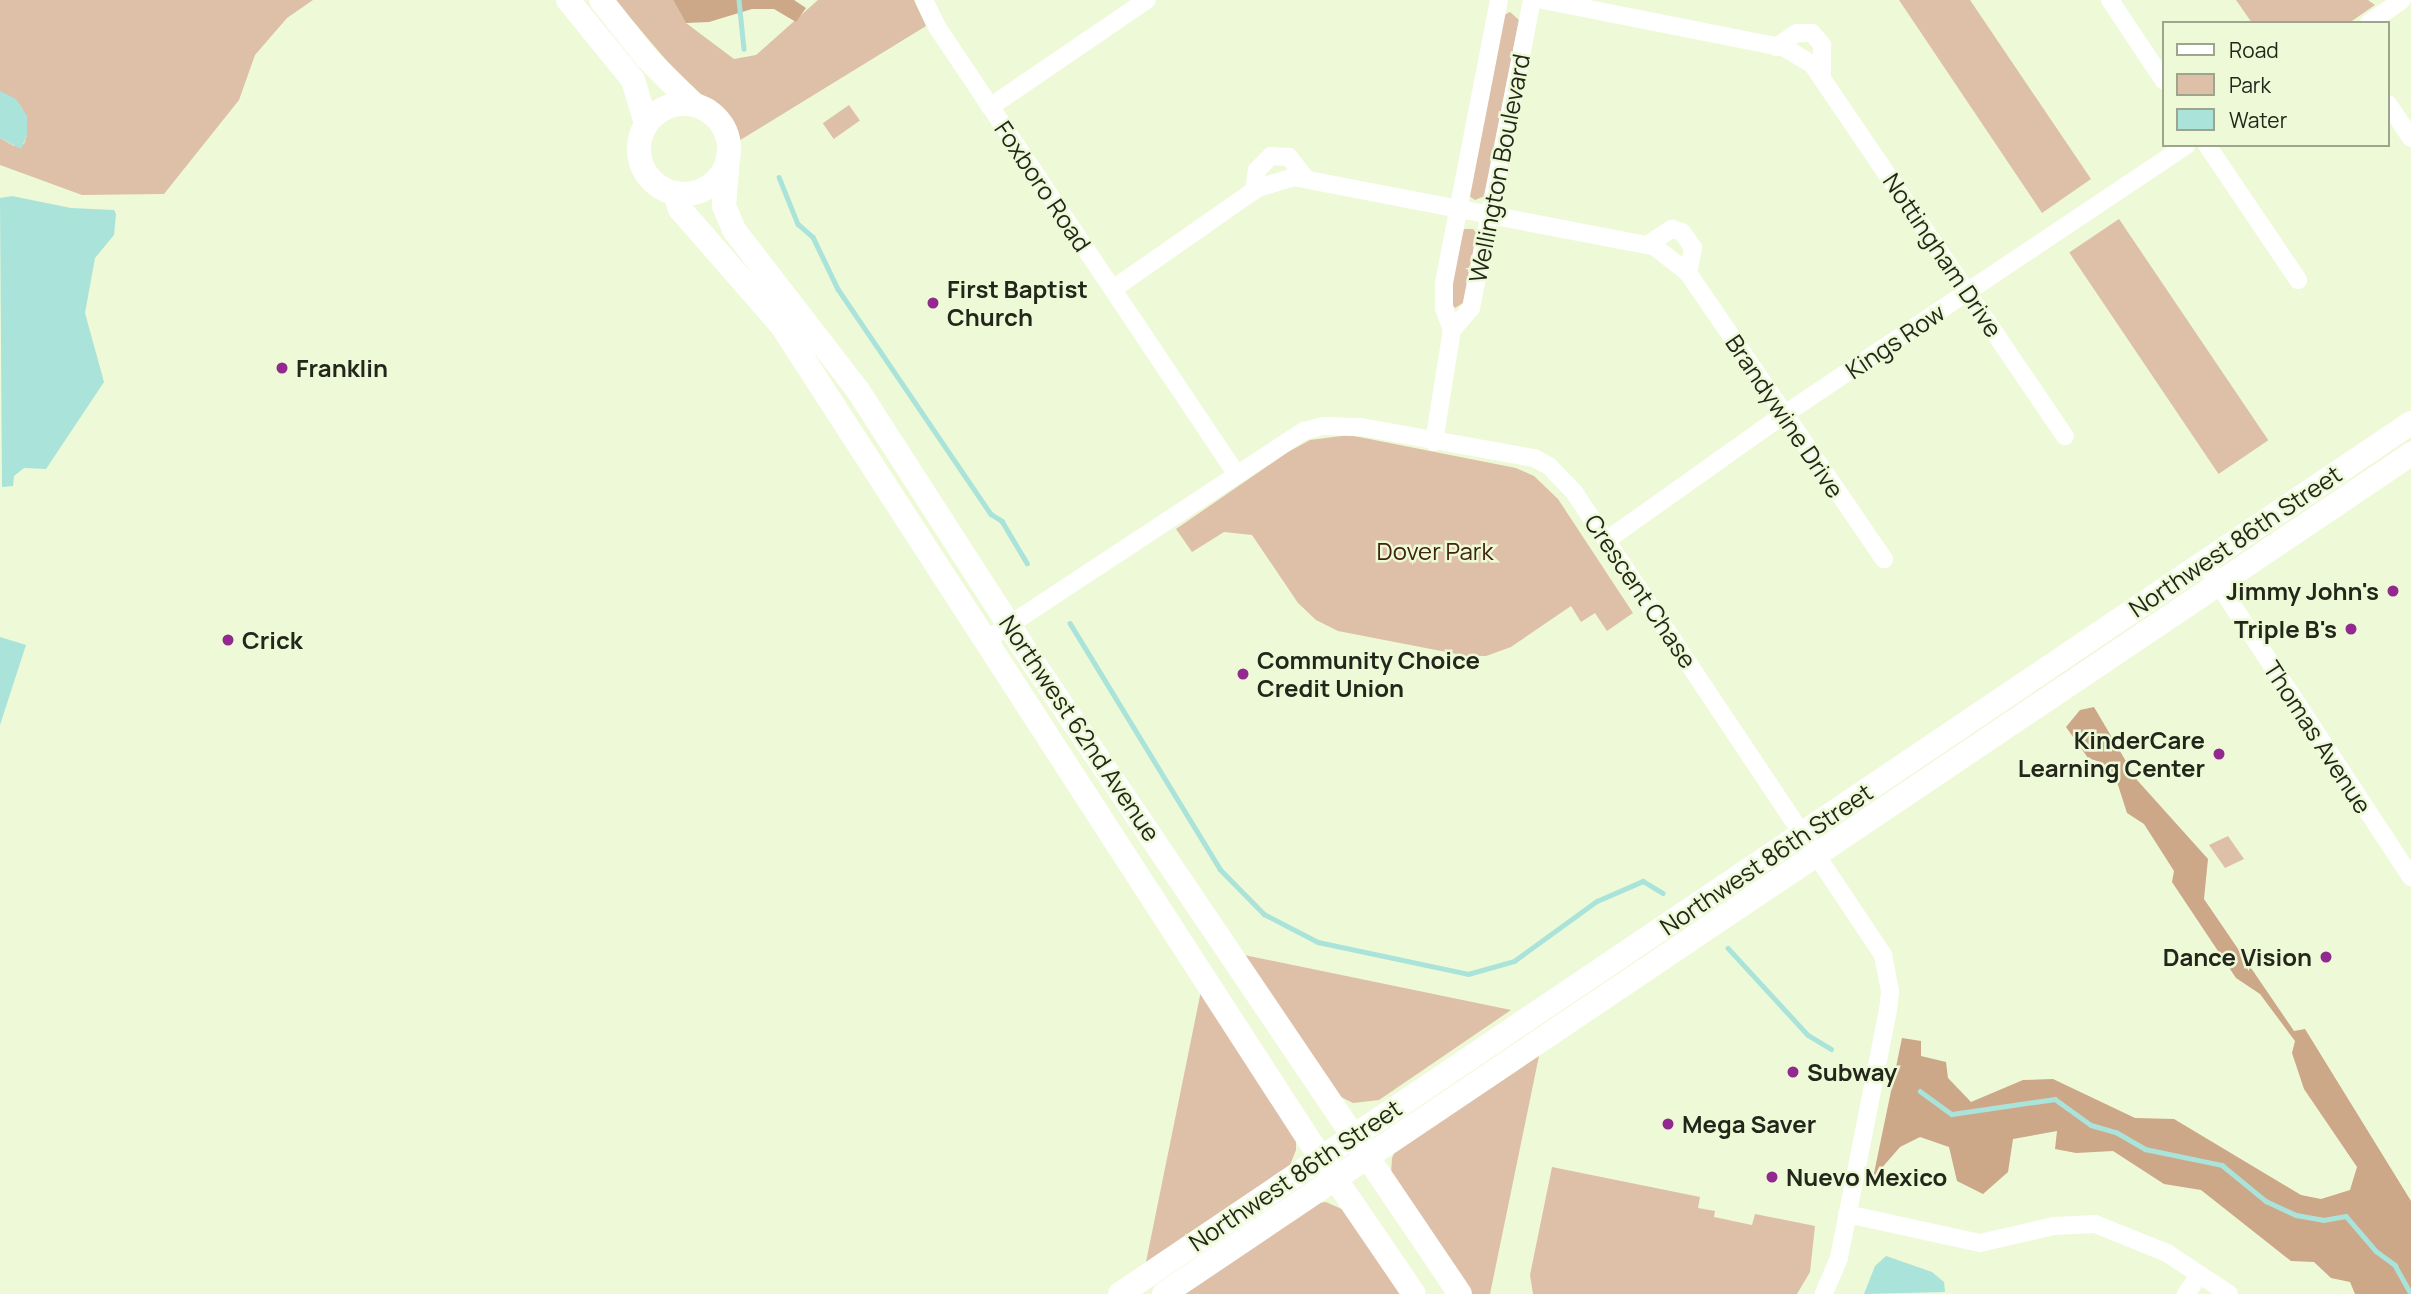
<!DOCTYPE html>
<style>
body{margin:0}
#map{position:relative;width:2411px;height:1294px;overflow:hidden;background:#eef9d7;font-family:Manrope,sans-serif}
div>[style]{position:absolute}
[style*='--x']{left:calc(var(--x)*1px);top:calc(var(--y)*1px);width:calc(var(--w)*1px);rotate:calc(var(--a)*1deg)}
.green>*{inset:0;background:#ddc0a7;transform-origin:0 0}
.forest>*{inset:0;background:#cca788}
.water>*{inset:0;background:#a9e3da}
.stream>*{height:4.5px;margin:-2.25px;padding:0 2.25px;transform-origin:2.25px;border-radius:2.25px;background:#a9e3da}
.street>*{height:18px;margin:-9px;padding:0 9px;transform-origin:9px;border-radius:9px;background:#fff}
.secondary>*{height:24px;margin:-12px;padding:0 12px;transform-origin:12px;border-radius:12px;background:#fff}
.secondary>.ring{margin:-12px;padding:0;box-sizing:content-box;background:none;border:24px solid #fff;border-radius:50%}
.dots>*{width:19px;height:19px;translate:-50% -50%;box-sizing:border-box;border:4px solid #eef9d7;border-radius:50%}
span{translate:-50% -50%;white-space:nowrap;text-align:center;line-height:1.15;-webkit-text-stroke:5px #eef9d7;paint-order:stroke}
.street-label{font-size:24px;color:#23271b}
.poi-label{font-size:24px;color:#23271b;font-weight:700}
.left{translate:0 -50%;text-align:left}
.right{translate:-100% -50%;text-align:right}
.park-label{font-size:24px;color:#3f250c}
.legend{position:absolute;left:2162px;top:21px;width:228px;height:126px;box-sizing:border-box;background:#eef9d7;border:2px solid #9da58c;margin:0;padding:9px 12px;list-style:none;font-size:21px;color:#23271b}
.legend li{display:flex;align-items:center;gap:14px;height:35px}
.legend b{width:35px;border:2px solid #9da58c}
</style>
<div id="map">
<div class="green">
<i style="clip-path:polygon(0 0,313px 0,287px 18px,255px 55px,239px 100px,164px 194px,82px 195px,0 165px,0 138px,14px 146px,24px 144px,27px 135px,22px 108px,15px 99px,0 94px)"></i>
<i style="clip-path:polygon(615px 0,673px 0,686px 23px,734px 59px,756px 55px,818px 0,914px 0,926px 26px,737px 142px,732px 126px,718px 110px,672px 67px)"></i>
<i style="clip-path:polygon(1899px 0,1970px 0,2091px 179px,2042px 213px)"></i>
<i style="clip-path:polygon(2236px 0,2368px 0,2375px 5px,2349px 23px,2252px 23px)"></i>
<i style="clip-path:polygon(1510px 12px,1519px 20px,1485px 196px,1475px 200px,1469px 196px,1502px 16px)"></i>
<i style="left:849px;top:105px;width:19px;height:32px;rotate:55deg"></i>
<i style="left:2119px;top:219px;width:267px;height:60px;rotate:56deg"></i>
<i style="clip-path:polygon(1464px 229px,1473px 229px,1478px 235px,1466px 301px,1455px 308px,1447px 297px)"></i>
<i style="clip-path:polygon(1349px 435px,1516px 468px,1534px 476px,1558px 499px,1633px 613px,1607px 631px,1595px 613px,1581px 622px,1571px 606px,1511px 647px,1486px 656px,1467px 656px,1338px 631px,1316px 620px,1298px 603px,1252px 535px,1224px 532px,1192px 552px,1176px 529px,1288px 452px,1310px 440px)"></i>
<i style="clip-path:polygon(2228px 836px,2244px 859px,2225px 868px,2209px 845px)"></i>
<i style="clip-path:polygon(1244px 955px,1511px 1010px,1379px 1100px,1353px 1103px,1339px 1096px)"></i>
<i style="clip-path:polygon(1201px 991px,1296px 1139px,1296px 1150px,1290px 1165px,1146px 1262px)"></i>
<i style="clip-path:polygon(1540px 1051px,1490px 1294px,1467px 1294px,1391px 1174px,1392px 1158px,1396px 1149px)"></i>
<i style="clip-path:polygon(1552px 1167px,1700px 1197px,1698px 1208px,1715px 1211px,1714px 1217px,1752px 1225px,1755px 1214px,1815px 1226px,1810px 1272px,1797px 1294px,1533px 1294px,1530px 1275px)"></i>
<i style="clip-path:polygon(1326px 1202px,1346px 1211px,1404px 1294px,1181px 1294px,1318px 1203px)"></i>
</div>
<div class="forest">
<i style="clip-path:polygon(673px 0,794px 0,806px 8px,796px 22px,774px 9px,752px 9px,709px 22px,686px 23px)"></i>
<i style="clip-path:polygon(2094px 707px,2137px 780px,2208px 859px,2204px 899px,2294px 1031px,2305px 1029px,2411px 1201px,2411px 1294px,2355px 1294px,2350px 1282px,2331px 1278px,2314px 1262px,2291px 1261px,2201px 1190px,2164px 1184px,2113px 1151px,2076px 1153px,2055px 1149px,2057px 1131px,2013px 1139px,2008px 1172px,1983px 1194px,1957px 1181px,1949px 1147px,1920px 1137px,1900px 1147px,1873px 1178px,1902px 1038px,1921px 1041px,1921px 1056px,1946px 1062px,1948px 1078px,1971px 1102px,2023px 1080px,2053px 1079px,2135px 1118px,2174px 1119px,2301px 1195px,2321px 1199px,2350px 1190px,2357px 1167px,2304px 1089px,2292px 1053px,2295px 1041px,2260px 994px,2236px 978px,2172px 882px,2174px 871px,2144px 824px,2127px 813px,2118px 785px,2103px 763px,2088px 758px,2066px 727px,2080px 710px)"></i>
</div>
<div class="water">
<i style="clip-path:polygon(0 91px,16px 99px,27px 116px,27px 135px,21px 149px,0 138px)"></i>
<i style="clip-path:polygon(12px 196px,71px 208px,114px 210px,116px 214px,114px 235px,95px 258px,85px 313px,104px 382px,46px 469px,24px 468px,14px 476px,13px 486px,2px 487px,0 198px)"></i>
<i style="clip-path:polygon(0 637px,26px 645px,0 725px)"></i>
<i style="clip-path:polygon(1886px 1256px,1932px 1272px,1944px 1282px,1945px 1292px,1864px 1294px,1875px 1266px)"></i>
</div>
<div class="stream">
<i style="--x:739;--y:0;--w:49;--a:84.2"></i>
<i style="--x:779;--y:177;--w:51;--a:68"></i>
<i style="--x:798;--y:224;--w:20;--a:41"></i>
<i style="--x:813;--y:237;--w:58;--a:64.3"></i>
<i style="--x:838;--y:289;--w:272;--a:55.8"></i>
<i style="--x:991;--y:514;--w:13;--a:32"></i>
<i style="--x:1002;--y:521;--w:49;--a:59.2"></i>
<i style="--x:1070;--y:623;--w:288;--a:58.6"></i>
<i style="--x:1220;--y:869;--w:63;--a:45.6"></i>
<i style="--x:1264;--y:914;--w:61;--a:27.4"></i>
<i style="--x:1318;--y:942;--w:153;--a:12"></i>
<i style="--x:1468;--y:974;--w:48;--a:-15.8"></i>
<i style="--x:1514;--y:961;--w:102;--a:-35.9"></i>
<i style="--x:1597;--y:901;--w:50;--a:-23.5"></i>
<i style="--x:1643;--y:881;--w:23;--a:31"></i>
<i style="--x:1728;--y:948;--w:118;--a:47.4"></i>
<i style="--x:1808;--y:1035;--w:27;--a:31"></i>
<i style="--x:1920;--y:1091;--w:39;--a:36"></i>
<i style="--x:1952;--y:1114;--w:104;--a:-8.3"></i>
<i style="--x:2055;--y:1099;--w:44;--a:35.8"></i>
<i style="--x:2091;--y:1125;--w:26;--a:16"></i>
<i style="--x:2116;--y:1132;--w:34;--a:30"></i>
<i style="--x:2145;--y:1149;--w:79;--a:11.7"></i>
<i style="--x:2222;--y:1165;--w:57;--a:39.3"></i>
<i style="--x:2266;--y:1201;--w:33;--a:25"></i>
<i style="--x:2296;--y:1215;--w:27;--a:10"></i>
<i style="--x:2323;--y:1220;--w:23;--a:-10"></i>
<i style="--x:2346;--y:1216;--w:46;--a:49.4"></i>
<i style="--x:2376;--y:1251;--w:24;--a:36"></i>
<i style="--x:2395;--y:1265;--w:33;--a:61"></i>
</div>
<div class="street">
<i style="--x:924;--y:0;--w:30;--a:64"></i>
<i style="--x:937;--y:27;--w:539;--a:56.19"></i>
<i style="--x:1543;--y:0;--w:247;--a:11.2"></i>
<i style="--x:1785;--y:48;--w:31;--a:31"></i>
<i style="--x:1812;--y:64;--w:450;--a:55.8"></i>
<i style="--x:2110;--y:0;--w:97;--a:56.3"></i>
<i style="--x:2369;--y:23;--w:40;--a:-34.9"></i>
<i style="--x:1776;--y:47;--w:25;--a:-34"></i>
<i style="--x:1797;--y:33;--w:15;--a:0"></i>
<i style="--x:1812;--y:33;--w:16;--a:50"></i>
<i style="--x:1822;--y:45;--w:30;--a:90"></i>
<i style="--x:2388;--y:104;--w:41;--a:55.9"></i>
<i style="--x:990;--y:107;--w:190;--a:-34.3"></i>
<i style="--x:2207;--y:145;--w:163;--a:56"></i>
<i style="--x:1254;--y:191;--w:21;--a:-82"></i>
<i style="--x:1257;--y:170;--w:20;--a:-45"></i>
<i style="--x:1271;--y:156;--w:18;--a:3"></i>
<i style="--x:1289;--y:157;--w:28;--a:52"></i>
<i style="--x:1647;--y:245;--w:30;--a:-33"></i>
<i style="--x:1672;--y:229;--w:10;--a:17"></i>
<i style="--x:1682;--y:232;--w:19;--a:55"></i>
<i style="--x:1693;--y:248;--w:25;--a:101"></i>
<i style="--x:1113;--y:289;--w:177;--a:-34.9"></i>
<i style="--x:1258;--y:188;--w:37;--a:-17"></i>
<i style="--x:1293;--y:177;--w:369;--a:10.9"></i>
<i style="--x:1655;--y:247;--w:42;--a:38.2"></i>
<i style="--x:1688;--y:273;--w:347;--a:55.6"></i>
<i style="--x:1452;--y:330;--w:29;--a:-49"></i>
<i style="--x:1471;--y:308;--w:314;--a:-78.8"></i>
<i style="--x:1434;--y:442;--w:113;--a:-80.9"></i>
<i style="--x:1452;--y:330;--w:23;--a:-110"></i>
<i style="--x:1444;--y:308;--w:25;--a:-90"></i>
<i style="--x:1444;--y:283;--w:288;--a:-79"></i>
<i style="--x:1607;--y:540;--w:204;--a:-35.4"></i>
<i style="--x:1773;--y:422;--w:497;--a:-33.8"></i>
<i style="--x:2204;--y:562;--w:377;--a:56.7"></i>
<i style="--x:988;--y:639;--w:378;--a:-33.4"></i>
<i style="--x:1304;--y:431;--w:20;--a:-15"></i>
<i style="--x:1323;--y:426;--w:38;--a:2"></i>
<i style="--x:1361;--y:427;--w:176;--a:10.2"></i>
<i style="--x:1534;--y:458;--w:17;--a:28"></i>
<i style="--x:1549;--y:466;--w:36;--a:46"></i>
<i style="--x:1574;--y:492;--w:557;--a:56.28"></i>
<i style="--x:1883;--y:955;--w:38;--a:79"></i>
<i style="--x:1890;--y:992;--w:18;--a:96"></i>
<i style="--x:1888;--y:1010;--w:253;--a:101.2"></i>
<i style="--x:1839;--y:1258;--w:39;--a:113"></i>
<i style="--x:1847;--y:1214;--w:136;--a:12.3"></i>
<i style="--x:1980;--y:1243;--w:76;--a:-12.9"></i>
<i style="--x:2054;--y:1226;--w:41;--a:-2.8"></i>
<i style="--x:2095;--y:1224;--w:78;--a:21.9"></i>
<i style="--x:2167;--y:1253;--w:74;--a:33.5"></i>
<i style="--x:2186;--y:1294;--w:24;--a:-55"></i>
</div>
<div class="secondary">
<i style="--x:568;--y:0;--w:103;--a:50.9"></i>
<i style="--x:633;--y:80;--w:45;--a:73.2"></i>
<i style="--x:601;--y:0;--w:73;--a:51.7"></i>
<i style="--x:646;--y:57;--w:66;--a:45"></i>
<i class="ring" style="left:639px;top:104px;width:66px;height:66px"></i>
<i style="--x:728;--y:158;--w:48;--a:94.8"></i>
<i style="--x:724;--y:206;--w:26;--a:67"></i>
<i style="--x:734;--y:230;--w:201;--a:52.3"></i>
<i style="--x:857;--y:389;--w:328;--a:57.2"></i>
<i style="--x:1035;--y:665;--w:759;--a:55.95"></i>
<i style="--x:675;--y:193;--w:17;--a:73"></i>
<i style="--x:680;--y:209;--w:155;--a:48.9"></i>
<i style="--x:782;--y:326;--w:970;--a:57.08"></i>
<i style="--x:1309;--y:1140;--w:186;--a:55.7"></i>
<i style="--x:1120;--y:1294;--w:1557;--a:-34.01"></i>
<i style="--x:1164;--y:1294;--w:1504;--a:-33.96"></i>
</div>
<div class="dots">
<i style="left:933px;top:303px;background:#91298e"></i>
<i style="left:282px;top:368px;background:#91298e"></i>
<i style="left:2393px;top:591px;background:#91298e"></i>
<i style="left:2351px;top:629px;background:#91298e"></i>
<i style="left:228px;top:640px;background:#91298e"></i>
<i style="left:1243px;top:674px;background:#91298e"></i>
<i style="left:2219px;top:754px;background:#91298e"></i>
<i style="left:2326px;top:957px;background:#91298e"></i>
<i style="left:1793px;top:1072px;background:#91298e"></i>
<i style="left:1668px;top:1124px;background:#91298e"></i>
<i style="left:1772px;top:1177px;background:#91298e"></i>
</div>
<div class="street-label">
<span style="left:1499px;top:168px;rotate:-79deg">Wellington Boulevard</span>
<span style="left:1043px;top:186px;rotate:56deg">Foxboro Road</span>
<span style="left:1943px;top:255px;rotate:56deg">Nottingham Drive</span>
<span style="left:1895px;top:341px;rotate:-34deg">Kings Row</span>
<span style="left:1785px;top:416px;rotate:56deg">Brandywine Drive</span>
<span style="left:2235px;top:541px;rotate:-34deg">Northwest 86th Street</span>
<span style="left:1641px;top:591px;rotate:56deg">Crescent Chase</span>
<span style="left:1080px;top:728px;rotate:56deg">Northwest 62nd Avenue</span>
<span style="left:2318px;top:737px;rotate:57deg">Thomas Avenue</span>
<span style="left:1766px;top:859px;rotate:-34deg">Northwest 86th Street</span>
<span style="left:1295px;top:1175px;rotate:-34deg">Northwest 86th Street</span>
</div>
<div class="poi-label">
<span class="left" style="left:947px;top:303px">First Baptist<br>Church</span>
<span class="left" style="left:296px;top:368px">Franklin</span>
<span class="right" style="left:2379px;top:591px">Jimmy John's</span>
<span class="right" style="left:2337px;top:629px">Triple B's</span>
<span class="left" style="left:242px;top:640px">Crick</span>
<span class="left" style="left:1257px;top:674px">Community Choice<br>Credit Union</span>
<span class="right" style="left:2205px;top:754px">KinderCare<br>Learning Center</span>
<span class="right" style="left:2312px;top:957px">Dance Vision</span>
<span class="left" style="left:1807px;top:1072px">Subway</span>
<span class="left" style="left:1682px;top:1124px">Mega Saver</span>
<span class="left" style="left:1786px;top:1177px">Nuevo Mexico</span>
</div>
<div class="park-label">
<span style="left:1435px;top:551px">Dover Park</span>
</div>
<ul class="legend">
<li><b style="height:9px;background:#fff"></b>Road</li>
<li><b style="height:19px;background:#ddc0a7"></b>Park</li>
<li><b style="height:19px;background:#a9e3da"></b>Water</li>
</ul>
</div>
